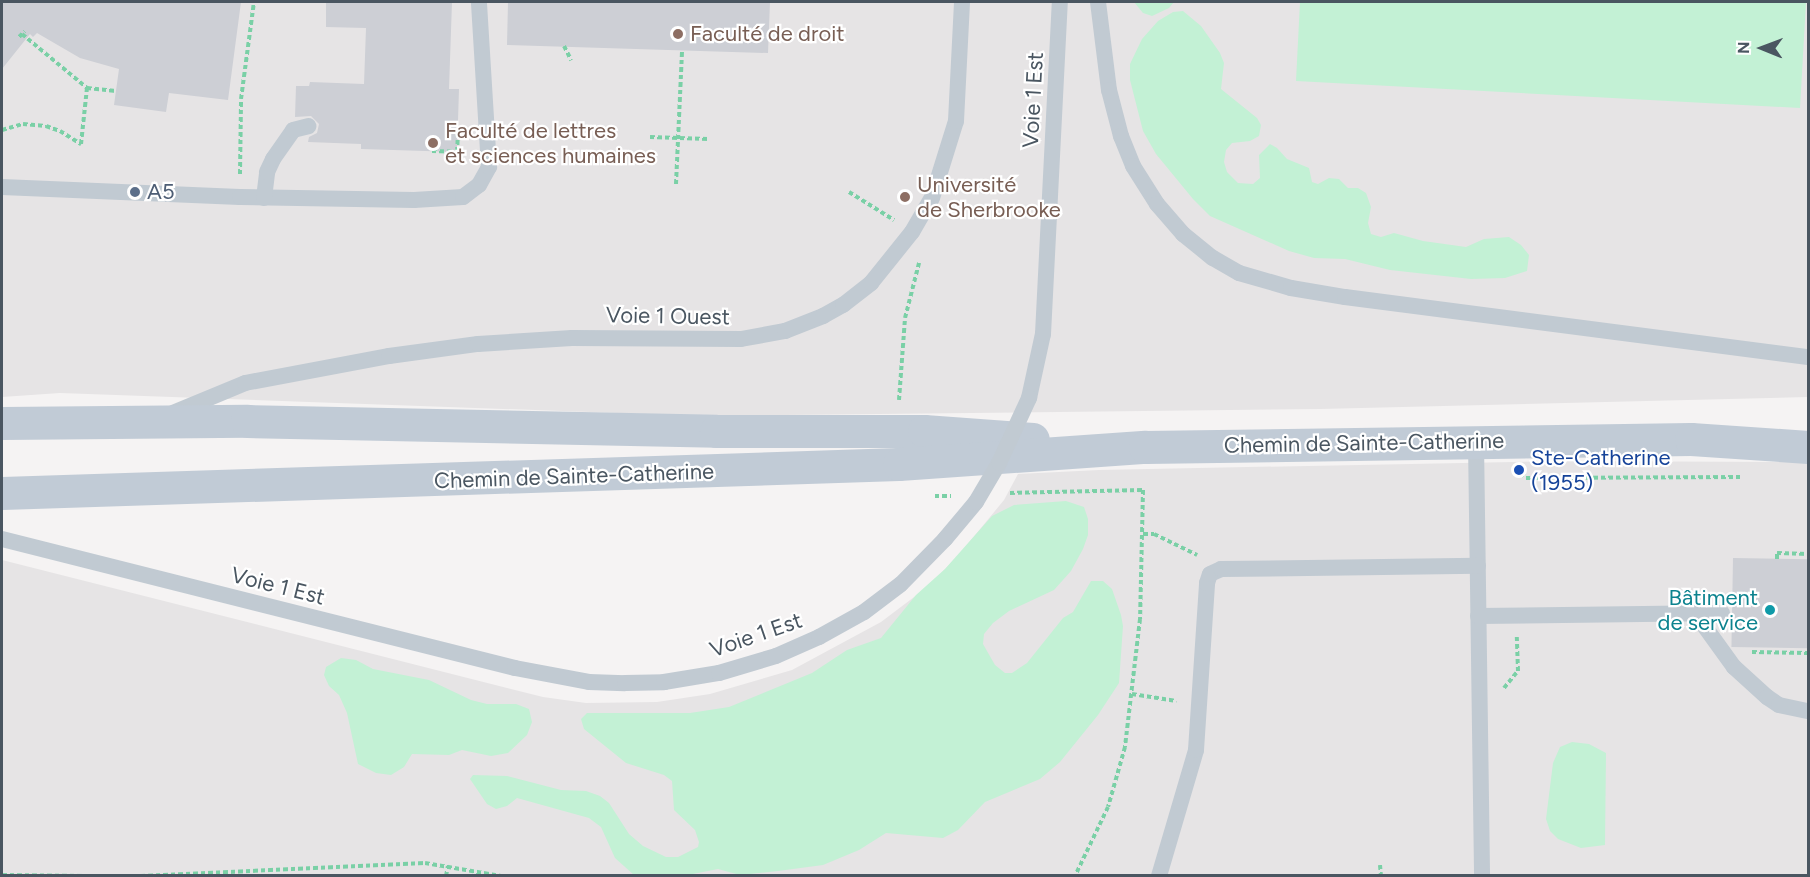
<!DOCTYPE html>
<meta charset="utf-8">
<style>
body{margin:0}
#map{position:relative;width:1810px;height:877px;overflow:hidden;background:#f5f3f3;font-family:Figtree,sans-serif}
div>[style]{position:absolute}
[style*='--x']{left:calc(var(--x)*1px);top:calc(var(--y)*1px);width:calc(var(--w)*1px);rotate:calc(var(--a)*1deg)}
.education>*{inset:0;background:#e6e4e5}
.green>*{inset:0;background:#c3f1d5}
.building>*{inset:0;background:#cdcfd5;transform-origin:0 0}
.path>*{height:4px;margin-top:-2px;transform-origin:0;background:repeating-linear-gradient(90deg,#7ad0a6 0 4.5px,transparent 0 7.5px)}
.service>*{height:16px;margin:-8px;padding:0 8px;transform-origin:8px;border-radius:8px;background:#c1cad2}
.secondary>*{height:33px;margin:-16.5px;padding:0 16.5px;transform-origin:16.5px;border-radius:16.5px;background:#c1cbd6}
.service-bridge>*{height:16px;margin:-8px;padding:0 8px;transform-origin:8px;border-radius:8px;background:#c1cad2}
.dots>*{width:16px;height:16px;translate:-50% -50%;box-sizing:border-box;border:3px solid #fff;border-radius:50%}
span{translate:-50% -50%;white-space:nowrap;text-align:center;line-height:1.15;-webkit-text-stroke:4.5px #fff;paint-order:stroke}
.education-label{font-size:22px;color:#785e54}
.left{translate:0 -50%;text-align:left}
.street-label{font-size:22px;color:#4a5661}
.service-label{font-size:22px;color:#4e5e75}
.transit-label{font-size:22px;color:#164399}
.culture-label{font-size:22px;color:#0d838f}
.right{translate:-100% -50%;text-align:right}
.frame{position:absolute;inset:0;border:3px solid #4a5661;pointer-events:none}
.north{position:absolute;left:1732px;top:18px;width:60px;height:60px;-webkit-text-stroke:4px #fff;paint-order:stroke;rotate:271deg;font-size:16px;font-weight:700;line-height:24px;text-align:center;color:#4a5661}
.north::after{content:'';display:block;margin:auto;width:21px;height:27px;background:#4a5661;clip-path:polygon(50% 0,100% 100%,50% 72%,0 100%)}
</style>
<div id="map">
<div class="education">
<i style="clip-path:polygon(2px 2px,1808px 2px,1808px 397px,1320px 409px,700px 416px,60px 393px,2px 397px)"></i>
<i style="clip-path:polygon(1559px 461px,1808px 462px,1808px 875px,2px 876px,2px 560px,543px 697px,586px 703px,657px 702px,710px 694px,792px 670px,881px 622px,930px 585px,962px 551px,1004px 500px,1018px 474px,1099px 470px)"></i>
</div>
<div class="green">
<i style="clip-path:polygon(1134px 2px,1174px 2px,1169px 8px,1152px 16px,1143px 13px)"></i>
<i style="clip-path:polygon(1300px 2px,1806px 2px,1800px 108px,1296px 81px)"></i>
<i style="clip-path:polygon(1183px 11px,1201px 26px,1220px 53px,1224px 63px,1221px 89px,1257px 118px,1261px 125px,1259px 136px,1250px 141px,1232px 143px,1226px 150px,1224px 162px,1227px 172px,1238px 183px,1253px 184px,1260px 178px,1259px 155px,1270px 144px,1277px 148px,1287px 159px,1309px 168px,1312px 182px,1318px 184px,1329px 178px,1339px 179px,1348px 188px,1358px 188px,1366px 193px,1371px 207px,1368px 223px,1371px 234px,1381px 237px,1394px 233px,1423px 241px,1466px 247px,1484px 239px,1509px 237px,1521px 245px,1529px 255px,1527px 271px,1505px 278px,1471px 279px,1390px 270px,1345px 259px,1314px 258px,1289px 251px,1210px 216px,1193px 199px,1156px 154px,1143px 131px,1130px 80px,1130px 64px,1142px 39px,1158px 21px,1173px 12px)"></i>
<i style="clip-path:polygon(1066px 501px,1084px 507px,1088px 519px,1088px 535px,1083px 549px,1071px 571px,1054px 590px,1009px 611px,993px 623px,984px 634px,983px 644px,995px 665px,1005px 673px,1012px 673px,1027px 663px,1063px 618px,1073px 612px,1091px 581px,1103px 581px,1112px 589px,1121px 615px,1123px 626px,1119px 683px,1098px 715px,1060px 762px,1040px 779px,985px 802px,958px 830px,943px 838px,886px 833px,859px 850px,823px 865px,778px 871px,740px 875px,718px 869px,688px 875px,634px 875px,615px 858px,601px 827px,589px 818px,517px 798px,507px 806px,496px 809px,487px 804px,470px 779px,473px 775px,507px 776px,561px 790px,586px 791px,600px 796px,609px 803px,629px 834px,643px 846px,666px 857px,678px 857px,698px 847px,699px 842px,695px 830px,674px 810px,672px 781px,664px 775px,626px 763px,584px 729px,581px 719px,587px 713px,690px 713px,729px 707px,812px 673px,847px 650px,881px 638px,916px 595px,945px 569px,992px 516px,1014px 505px)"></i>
<i style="clip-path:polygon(341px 658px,356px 660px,373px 669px,429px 680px,471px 700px,487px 704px,516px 704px,529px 709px,532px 722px,527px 735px,508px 753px,491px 756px,462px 750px,449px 755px,412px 754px,404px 767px,391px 775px,376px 773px,358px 764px,347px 713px,339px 695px,329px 686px,324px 675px,326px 667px)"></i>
<i style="clip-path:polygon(1572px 742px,1589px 744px,1606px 753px,1605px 845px,1581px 848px,1558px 839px,1550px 831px,1546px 819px,1553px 763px,1560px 747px)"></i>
</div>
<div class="building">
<i style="clip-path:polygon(2px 2px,241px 2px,228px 100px,169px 93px,166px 112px,114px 105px,119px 69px,80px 58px,37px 33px,33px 37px,30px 34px,2px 69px)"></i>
<i style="clip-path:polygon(326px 2px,452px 2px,449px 89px,459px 89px,457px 152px,361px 149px,361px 144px,308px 142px,309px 137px,317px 133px,319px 124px,311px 116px,295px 117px,296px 86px,309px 86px,310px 82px,364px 84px,366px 28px,326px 27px)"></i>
<i style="clip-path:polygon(508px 2px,770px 2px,768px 53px,507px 45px)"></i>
<i style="left:1733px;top:558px;width:76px;height:89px;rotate:1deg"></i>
</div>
<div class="path">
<i style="--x:22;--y:34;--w:85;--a:39.7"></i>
<i style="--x:19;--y:37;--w:8;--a:-45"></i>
<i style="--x:564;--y:46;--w:16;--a:63"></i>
<i style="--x:2;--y:130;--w:22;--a:-16"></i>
<i style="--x:23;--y:124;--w:23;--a:5"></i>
<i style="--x:46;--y:126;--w:15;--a:20"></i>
<i style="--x:60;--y:131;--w:25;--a:32"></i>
<i style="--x:81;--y:144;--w:56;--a:-83.9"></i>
<i style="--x:87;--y:88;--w:29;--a:6"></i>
<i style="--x:650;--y:137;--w:58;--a:2"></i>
<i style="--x:432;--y:151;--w:25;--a:2"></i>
<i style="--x:457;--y:152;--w:17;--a:-87"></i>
<i style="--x:458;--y:135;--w:6;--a:0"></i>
<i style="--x:240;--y:174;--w:75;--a:-89.2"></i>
<i style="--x:241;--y:99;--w:98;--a:-82.4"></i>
<i style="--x:676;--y:184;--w:133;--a:-87.4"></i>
<i style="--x:849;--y:192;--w:53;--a:31.9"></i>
<i style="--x:899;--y:400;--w:82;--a:-85.8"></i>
<i style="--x:905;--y:318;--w:57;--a:-75.7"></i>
<i style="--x:1521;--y:473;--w:7;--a:45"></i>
<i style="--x:1526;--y:478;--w:214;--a:-0.3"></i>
<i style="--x:1010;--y:493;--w:133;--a:-1.3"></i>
<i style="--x:1143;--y:490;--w:129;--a:91.3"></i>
<i style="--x:1140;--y:619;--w:129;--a:96.7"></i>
<i style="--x:1125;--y:747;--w:62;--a:105.8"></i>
<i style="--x:1108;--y:807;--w:76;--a:115.6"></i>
<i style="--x:935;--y:496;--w:16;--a:0"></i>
<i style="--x:1143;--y:534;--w:11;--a:0"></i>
<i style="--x:1154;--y:534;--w:48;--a:26"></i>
<i style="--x:1777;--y:559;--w:6;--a:-90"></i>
<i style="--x:1777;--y:553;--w:31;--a:2"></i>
<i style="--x:1752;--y:652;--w:56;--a:1"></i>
<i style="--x:1504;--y:688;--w:22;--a:-51"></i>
<i style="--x:1518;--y:671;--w:34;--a:-92"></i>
<i style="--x:1132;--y:694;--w:45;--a:9"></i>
<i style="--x:1380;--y:865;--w:11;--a:85"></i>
<i style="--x:2;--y:875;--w:84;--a:0.7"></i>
<i style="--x:141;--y:876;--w:284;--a:-2.6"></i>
<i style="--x:425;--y:863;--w:77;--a:9.7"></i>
<i style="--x:446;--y:876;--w:10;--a:-79"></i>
</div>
<div class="service">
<i style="--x:1098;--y:2;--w:89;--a:82.9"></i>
<i style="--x:1109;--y:90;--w:48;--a:75.4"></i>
<i style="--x:1121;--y:136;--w:32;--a:68"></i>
<i style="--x:1133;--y:166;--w:45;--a:57.7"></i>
<i style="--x:1157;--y:204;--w:40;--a:49"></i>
<i style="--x:1183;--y:234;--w:38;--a:39"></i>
<i style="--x:1213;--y:258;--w:30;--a:30"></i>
<i style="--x:1239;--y:273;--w:54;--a:16.1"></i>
<i style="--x:1291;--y:288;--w:55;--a:9.5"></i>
<i style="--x:1345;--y:297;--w:467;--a:7.4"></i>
<i style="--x:2;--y:187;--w:238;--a:2.4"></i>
<i style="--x:240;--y:197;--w:174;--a:1"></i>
<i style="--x:414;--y:200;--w:49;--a:-3.5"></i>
<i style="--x:463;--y:197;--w:20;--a:-37"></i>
<i style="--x:479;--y:185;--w:21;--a:-61"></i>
<i style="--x:489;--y:167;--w:165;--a:-93.5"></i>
<i style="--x:264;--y:198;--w:26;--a:-83"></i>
<i style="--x:267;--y:172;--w:14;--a:-65"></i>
<i style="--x:273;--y:159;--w:35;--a:-55"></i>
<i style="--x:293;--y:130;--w:16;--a:-14"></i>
<i style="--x:1029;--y:398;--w:66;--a:-77.7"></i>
<i style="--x:1043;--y:334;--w:332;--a:-87.1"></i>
<i style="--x:173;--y:413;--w:78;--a:-22.6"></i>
<i style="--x:245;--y:383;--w:147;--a:-10.6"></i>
<i style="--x:389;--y:356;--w:90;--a:-7.7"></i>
<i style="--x:478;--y:344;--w:94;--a:-3.7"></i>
<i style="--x:572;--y:338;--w:169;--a:0.3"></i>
<i style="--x:741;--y:339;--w:45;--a:-10.3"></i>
<i style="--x:785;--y:331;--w:41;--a:-21.5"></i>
<i style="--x:823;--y:316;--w:23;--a:-29"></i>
<i style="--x:843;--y:305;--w:36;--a:-38"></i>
<i style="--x:871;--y:283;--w:65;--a:-51.2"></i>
<i style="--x:912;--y:232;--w:39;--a:-60"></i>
<i style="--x:932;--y:198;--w:81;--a:-72.7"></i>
<i style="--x:956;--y:121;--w:119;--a:-87.1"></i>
<i style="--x:1476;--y:442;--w:434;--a:89.2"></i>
<i style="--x:2;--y:539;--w:529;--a:14.12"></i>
<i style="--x:515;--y:668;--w:75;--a:10.7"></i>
<i style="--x:589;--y:682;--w:36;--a:2"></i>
<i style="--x:625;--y:683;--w:39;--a:-1"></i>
<i style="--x:664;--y:682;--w:56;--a:-9.3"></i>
<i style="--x:719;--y:673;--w:59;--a:-16.6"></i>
<i style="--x:776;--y:656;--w:47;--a:-23.8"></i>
<i style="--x:819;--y:637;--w:51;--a:-29.1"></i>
<i style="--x:864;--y:612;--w:46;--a:-37.1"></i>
<i style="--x:901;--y:584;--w:63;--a:-45.6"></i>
<i style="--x:945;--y:539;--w:48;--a:-50"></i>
<i style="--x:1695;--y:613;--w:67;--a:54.2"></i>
<i style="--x:1734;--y:667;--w:45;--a:42.3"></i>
<i style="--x:1767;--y:697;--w:14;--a:34"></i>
<i style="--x:1779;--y:705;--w:30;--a:12"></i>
<i style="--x:1478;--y:616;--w:244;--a:-0.7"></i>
<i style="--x:1159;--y:876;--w:131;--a:-73.6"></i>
<i style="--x:1196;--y:750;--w:167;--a:-86.2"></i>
<i style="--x:1207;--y:583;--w:9;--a:-72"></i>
<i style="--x:1210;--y:574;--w:12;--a:-24"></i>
<i style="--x:1221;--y:569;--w:257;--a:-0.7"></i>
</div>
<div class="secondary">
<i style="--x:2;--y:423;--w:245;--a:-0.5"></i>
<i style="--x:247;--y:421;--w:469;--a:1.2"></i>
<i style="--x:716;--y:431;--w:208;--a:0"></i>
<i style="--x:924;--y:431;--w:109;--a:4.2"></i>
<i style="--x:2;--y:493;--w:897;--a:-1.85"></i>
<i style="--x:899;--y:464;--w:247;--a:-4"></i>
<i style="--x:1145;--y:447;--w:546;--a:-0.84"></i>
<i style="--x:1691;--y:439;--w:117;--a:3.9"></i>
</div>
<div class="service-bridge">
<i style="--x:976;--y:502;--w:45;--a:-59.5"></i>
<i style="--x:999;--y:463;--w:72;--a:-65.2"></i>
</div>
<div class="dots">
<i style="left:678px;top:34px;background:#8d6e63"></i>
<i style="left:433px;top:143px;background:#8d6e63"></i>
<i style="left:135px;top:192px;background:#5c6f8a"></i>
<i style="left:905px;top:197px;background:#8d6e63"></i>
<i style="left:1519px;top:470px;background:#1a4fb4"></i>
<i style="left:1770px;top:610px;background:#0f9aa8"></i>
</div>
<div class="education-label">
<span class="left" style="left:690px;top:34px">Faculté de droit</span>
<span class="left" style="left:445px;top:143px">Faculté de lettres<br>et sciences humaines</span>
<span class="left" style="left:917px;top:197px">Université<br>de Sherbrooke</span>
</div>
<div class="street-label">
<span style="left:1033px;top:100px;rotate:-87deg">Voie 1 Est</span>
<span style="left:668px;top:316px;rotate:1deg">Voie 1 Ouest</span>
<span style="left:1364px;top:443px;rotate:-1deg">Chemin de Sainte-Catherine</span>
<span style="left:574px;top:476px;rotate:-2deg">Chemin de Sainte-Catherine</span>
<span style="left:278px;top:586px;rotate:14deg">Voie 1 Est</span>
<span style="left:756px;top:635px;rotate:-19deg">Voie 1 Est</span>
</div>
<div class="service-label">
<span class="left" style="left:147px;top:192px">A5</span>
</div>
<div class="transit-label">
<span class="left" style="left:1531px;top:470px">Ste-Catherine<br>(1955)</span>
</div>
<div class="culture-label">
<span class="right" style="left:1758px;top:610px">Bâtiment<br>de service</span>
</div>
<div class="frame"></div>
<div class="north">N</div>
</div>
